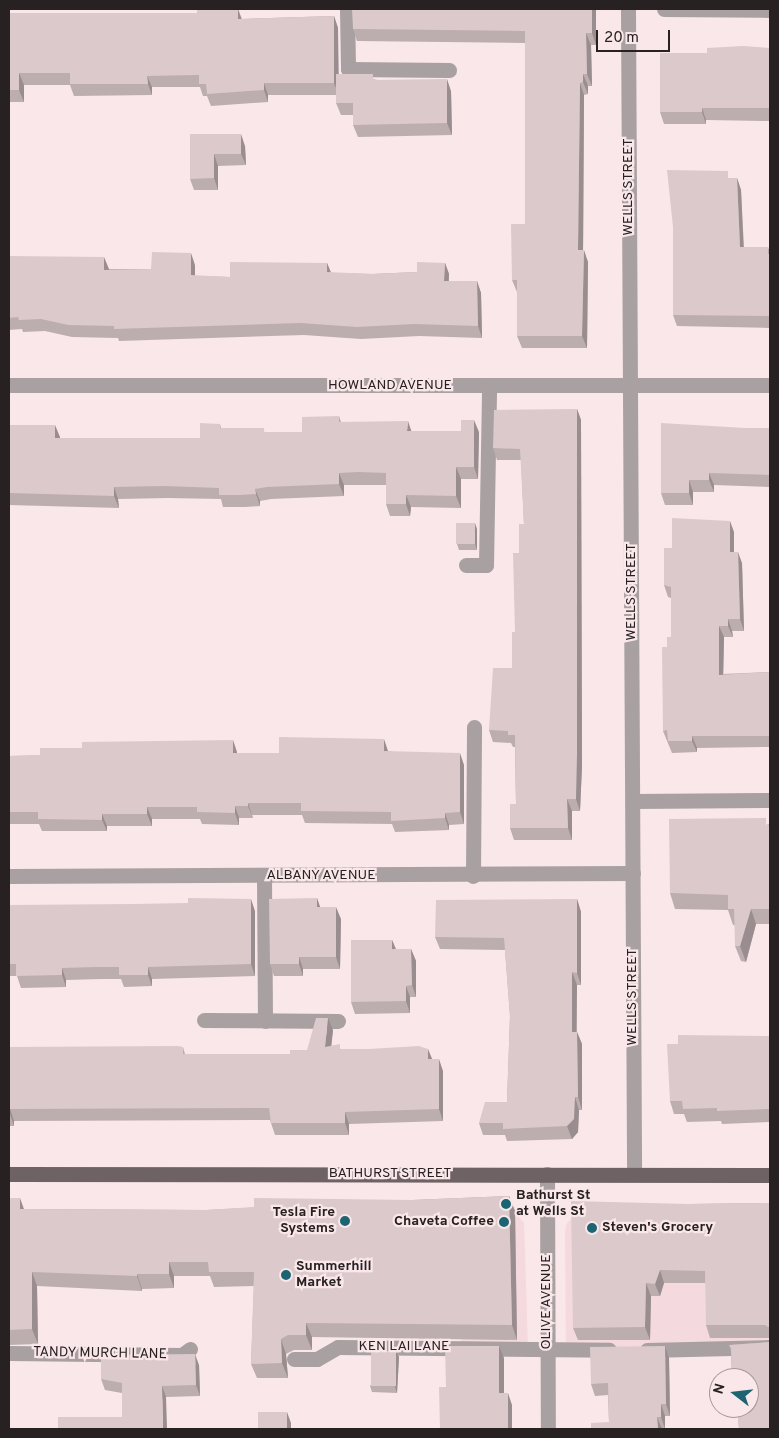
<!DOCTYPE html>
<style>
body{margin:0}
#map{position:relative;width:779px;height:1438px;overflow:hidden;background:#f9e7ea;font-family:Overpass,sans-serif}
div>[style]{position:absolute}
[style*='--x']{left:calc(var(--x)*1px);top:calc(var(--y)*1px);width:calc(var(--w)*1px);rotate:calc(var(--a)*1deg)}
.built>*{inset:0;background:#f4d9de}
.minor>*{height:15px;margin:-7.5px;padding:0 7.5px;transform-origin:7.5px;border-radius:7.5px;background:#a8a0a1}
.major>*{height:15px;margin:-7.5px;padding:0 7.5px;transform-origin:7.5px;border-radius:7.5px;background:#6f6264}
.wall>*{inset:0;background:#bcadaf}
.shaded-wall>*{inset:0;background:#998d8f}
.building>*{inset:0;background:#dbc9cc;transform-origin:0 0}
.dots>*{width:14px;height:14px;translate:-50% -50%;box-sizing:border-box;border:2px solid #f9e7ea;border-radius:50%}
span{translate:-50% -50%;white-space:nowrap;text-align:center;line-height:1.15;-webkit-text-stroke:4.5px #f9e7ea;paint-order:stroke}
.street-label{font-size:14px;color:#282122}
.poi-label{font-size:14px;color:#282122;font-weight:700}
.left{translate:0 -50%;text-align:left}
.right{translate:-100% -50%;text-align:right}
.frame{position:absolute;inset:0;border:10px solid #282122;pointer-events:none}
.north{position:absolute;left:709px;top:1368px;width:50px;height:50px;box-sizing:border-box;background:#f9e7ea;border:1px solid #a5989a;border-radius:50%;rotate:286deg;font-size:14px;font-weight:700;line-height:20px;text-align:center;color:#282122}
.north::after{content:'';display:block;margin:auto;width:18px;height:22px;background:#1d6473;clip-path:polygon(50% 0,100% 100%,50% 72%,0 100%)}
.scale{position:absolute;left:596px;top:30px;width:74px;height:22px;box-sizing:border-box;border:2px solid #282122;border-top:0;padding-left:6px;font-size:15px;line-height:18px;white-space:nowrap;color:#282122;-webkit-text-stroke:4px #f9e7ea;paint-order:stroke}
</style>
<div id="map">
<div class="built">
<i style="clip-path:polygon(460px 1210px,516px 1213px,524px 1223px,528px 1351px,461px 1352px)"></i>
<i style="clip-path:polygon(770px 1211px,770px 1345px,566px 1348px,565px 1235px,566px 1225px,574px 1214px)"></i>
</div>
<div class="minor">
<i style="--x:347;--y:9;--w:60;--a:89"></i>
<i style="--x:348;--y:69;--w:101;--a:0.6"></i>
<i style="--x:628;--y:9;--w:1165;--a:89.7"></i>
<i style="--x:664;--y:9;--w:106;--a:0.5"></i>
<i style="--x:9;--y:385;--w:761;--a:0"></i>
<i style="--x:466;--y:565;--w:20;--a:0"></i>
<i style="--x:486;--y:565;--w:178;--a:-89"></i>
<i style="--x:633;--y:801;--w:137;--a:-0.4"></i>
<i style="--x:9;--y:876;--w:624;--a:-0.28"></i>
<i style="--x:473;--y:876;--w:149;--a:-89.6"></i>
<i style="--x:264;--y:877;--w:144;--a:89.6"></i>
<i style="--x:204;--y:1020;--w:134;--a:0.4"></i>
<i style="--x:547;--y:1174;--w:255;--a:89.8"></i>
<i style="--x:647;--y:1350;--w:123;--a:-1.4"></i>
<i style="--x:9;--y:1353;--w:173;--a:0.7"></i>
<i style="--x:182;--y:1355;--w:10;--a:-37"></i>
<i style="--x:294;--y:1359;--w:23;--a:0"></i>
<i style="--x:317;--y:1359;--w:24;--a:-30"></i>
<i style="--x:338;--y:1347;--w:271;--a:0.6"></i>
</div>
<div class="major">
<i style="--x:9;--y:1174;--w:761;--a:0.08"></i>
</div>
<div class="wall">
<i style="clip-path:polygon(238px 9px,242px 19px,334px 16px,338px 28px,338px 74px,451px 91px,452px 135px,358px 137px,353px 125px,353px 115px,341px 115px,336px 103px,336px 95px,268px 95px,268px 102px,211px 106px,207px 96px,203px 96px,200px 87px,152px 87px,152px 95px,74px 96px,70px 85px,24px 85px,24px 102px,9px 102px,9px 13px,197px 13px)"></i>
<i style="clip-path:polygon(596px 9px,596px 45px,591px 45px,592px 86px,588px 86px,588px 94px,584px 95px,583px 250px,588px 262px,587px 348px,522px 348px,517px 336px,517px 292px,512px 280px,525px 224px,525px 43px,357px 41px,353px 29px)"></i>
<i style="clip-path:polygon(770px 48px,770px 121px,706px 120px,706px 124px,664px 124px,660px 112px,707px 53px)"></i>
<i style="clip-path:polygon(190px 134px,245px 146px,246px 165px,218px 166px,218px 190px,194px 190px,190px 179px)"></i>
<i style="clip-path:polygon(731px 178px,737px 178px,741px 190px,744px 247px,768px 247px,770px 252px,770px 328px,677px 326px,673px 315px)"></i>
<i style="clip-path:polygon(9px 256px,109px 269px,151px 269px,195px 265px,195px 276px,230px 277px,327px 263px,331px 273px,372px 274px,417px 272px,445px 263px,449px 274px,449px 281px,477px 281px,481px 293px,482px 338px,419px 336px,361px 339px,304px 335px,119px 341px,118px 338px,72px 337px,45px 331px,23px 332px,22px 329px,9px 330px)"></i>
<i style="clip-path:polygon(577px 409px,581px 420px,582px 766px,580px 811px,572px 811px,572px 840px,514px 840px,510px 828px,516px 804px,515px 747px,513px 747px,511px 743px,493px 742px,489px 730px,512px 668px,515px 632px,519px 553px,524px 524px,521px 460px,497px 460px,493px 448px)"></i>
<i style="clip-path:polygon(339px 416px,341px 422px,411px 431px,479px 432px,478px 479px,461px 479px,461px 508px,411px 507px,410px 516px,390px 516px,386px 504px,386px 485px,344px 485px,344px 496px,271px 499px,260px 501px,260px 506px,245px 507px,223px 507px,221px 499px,168px 498px,118px 499px,119px 508px,9px 505px,9px 425px,60px 437px,59px 438px,200px 438px,220px 424px,221px 428px,266px 432px,302px 432px)"></i>
<i style="clip-path:polygon(745px 428px,770px 428px,770px 487px,714px 485px,714px 492px,693px 492px,693px 505px,665px 505px,661px 493px)"></i>
<i style="clip-path:polygon(477px 529px,477px 550px,459px 550px,457px 544px)"></i>
<i style="clip-path:polygon(734px 532px,734px 552px,742px 563px,744px 631px,732px 631px,733px 637px,724px 637px,723px 674px,770px 672px,770px 747px,697px 748px,697px 752px,672px 753px,663px 731px,667px 647px,671px 637px,671px 598px,668px 597px,664px 585px,672px 548px)"></i>
<i style="clip-path:polygon(388px 751px,464px 765px,464px 824px,449px 825px,449px 830px,395px 832px,392px 824px,305px 823px,302px 815px,252px 815px,253px 818px,239px 818px,239px 825px,202px 824px,200px 819px,152px 819px,152px 826px,107px 826px,107px 831px,42px 831px,39px 824px,9px 824px,9px 756px,237px 752px,237px 753px,279px 753px)"></i>
<i style="clip-path:polygon(768px 824px,770px 824px,770px 924px,756px 924px,746px 962px,741px 961px,735px 946px,735px 925px,733px 925px,728px 910px,675px 909px,670px 893px)"></i>
<i style="clip-path:polygon(317px 898px,320px 907px,341px 919px,340px 969px,303px 969px,303px 976px,274px 976px,270px 964px)"></i>
<i style="clip-path:polygon(577px 899px,581px 912px,581px 985px,577px 985px,577px 1032px,582px 1044px,582px 1110px,579px 1110px,578px 1132px,572px 1139px,507px 1141px,505px 1135px,483px 1135px,479px 1123px,507px 1102px,510px 1016px,505px 950px,440px 949px,435px 937px)"></i>
<i style="clip-path:polygon(9px 905px,255px 911px,255px 976px,152px 979px,152px 986px,124px 987px,121px 979px,101px 979px,66px 980px,66px 987px,21px 988px,17px 976px,9px 976px)"></i>
<i style="clip-path:polygon(392px 940px,396px 949px,411px 949px,416px 961px,416px 997px,410px 997px,410px 1013px,355px 1014px,351px 1002px)"></i>
<i style="clip-path:polygon(333px 1030px,331px 1046px,341px 1049px,432px 1059px,443px 1071px,443px 1121px,349px 1124px,349px 1135px,275px 1135px,270px 1120px,14px 1121px,14px 1126px,9px 1126px,9px 1047px,183px 1047px,185px 1054px,290px 1054px,307px 1050px)"></i>
<i style="clip-path:polygon(770px 1036px,770px 1122px,722px 1124px,721px 1121px,687px 1122px,684px 1114px,674px 1114px,670px 1101px,678px 1044px)"></i>
<i style="clip-path:polygon(509px 1196px,515px 1211px,517px 1340px,312px 1337px,312px 1350px,294px 1350px,286px 1354px,288px 1378px,257px 1378px,251px 1364px,254px 1286px,214px 1287px,210px 1276px,174px 1276px,174px 1288px,142px 1289px,142px 1291px,37px 1286px,38px 1344px,9px 1345px,9px 1198px,24px 1209px,206px 1210px,412px 1200px)"></i>
<i style="clip-path:polygon(770px 1203px,770px 1338px,710px 1338px,706px 1325px,706px 1283px,664px 1283px,660px 1296px,651px 1296px,650px 1340px,578px 1340px,573px 1328px,689px 1204px)"></i>
<i style="clip-path:polygon(770px 1342px,770px 1429px,739px 1429px,738px 1416px,737px 1416px,734px 1408px,749px 1408px,749px 1378px,732px 1378px,731px 1352px,729px 1345px)"></i>
<i style="clip-path:polygon(396px 1351px,399px 1357px,397px 1393px,372px 1392px,370px 1386px)"></i>
<i style="clip-path:polygon(669px 1358px,670px 1416px,665px 1416px,665px 1429px,609px 1422px,608px 1395px,595px 1396px,591px 1384px)"></i>
<i style="clip-path:polygon(199px 1365px,200px 1396px,166px 1397px,122px 1417px,122px 1393px,105px 1390px,101px 1379px)"></i>
</div>
<div class="shaded-wall">
<i style="clip-path:polygon(238px 9px,242px 21px,238px 19px)"></i>
<i style="clip-path:polygon(592px 9px,596px 9px,596px 45px,592px 33px)"></i>
<i style="clip-path:polygon(334px 16px,338px 28px,339px 95px,334px 83px)"></i>
<i style="clip-path:polygon(586px 33px,591px 45px,592px 86px,587px 74px)"></i>
<i style="clip-path:polygon(19px 73px,24px 85px,24px 102px,19px 90px)"></i>
<i style="clip-path:polygon(583px 74px,588px 86px,588px 94px,583px 82px)"></i>
<i style="clip-path:polygon(147px 76px,152px 87px,152px 95px,148px 84px)"></i>
<i style="clip-path:polygon(447px 79px,451px 91px,452px 135px,447px 123px)"></i>
<i style="clip-path:polygon(264px 83px,268px 95px,268px 102px,264px 90px)"></i>
<i style="clip-path:polygon(580px 83px,584px 95px,583px 262px,578px 250px)"></i>
<i style="clip-path:polygon(702px 108px,706px 120px,706px 124px,702px 112px)"></i>
<i style="clip-path:polygon(241px 134px,245px 146px,246px 165px,241px 154px)"></i>
<i style="clip-path:polygon(214px 154px,218px 166px,218px 190px,214px 178px)"></i>
<i style="clip-path:polygon(737px 178px,741px 190px,744px 259px,740px 247px)"></i>
<i style="clip-path:polygon(584px 250px,588px 262px,587px 348px,582px 336px)"></i>
<i style="clip-path:polygon(191px 253px,195px 265px,195px 287px,191px 275px)"></i>
<i style="clip-path:polygon(104px 257px,109px 269px,109px 281px,104px 270px)"></i>
<i style="clip-path:polygon(327px 263px,332px 275px,327px 272px)"></i>
<i style="clip-path:polygon(445px 263px,449px 274px,448px 292px,444px 281px)"></i>
<i style="clip-path:polygon(477px 281px,481px 293px,482px 338px,478px 326px)"></i>
<i style="clip-path:polygon(577px 409px,581px 420px,582px 766px,580px 811px,576px 799px)"></i>
<i style="clip-path:polygon(474px 420px,479px 432px,478px 479px,474px 467px)"></i>
<i style="clip-path:polygon(408px 421px,412px 433px,407px 431px)"></i>
<i style="clip-path:polygon(55px 425px,60px 437px,59px 450px,55px 438px)"></i>
<i style="clip-path:polygon(456px 467px,461px 479px,461px 508px,456px 496px)"></i>
<i style="clip-path:polygon(339px 473px,344px 485px,344px 496px,339px 484px)"></i>
<i style="clip-path:polygon(709px 473px,714px 485px,714px 492px,709px 480px)"></i>
<i style="clip-path:polygon(689px 480px,693px 492px,693px 505px,689px 493px)"></i>
<i style="clip-path:polygon(114px 487px,118px 499px,119px 508px,114px 496px)"></i>
<i style="clip-path:polygon(255px 489px,260px 501px,260px 506px,256px 494px)"></i>
<i style="clip-path:polygon(406px 495px,411px 507px,410px 516px,406px 504px)"></i>
<i style="clip-path:polygon(730px 521px,734px 532px,734px 563px,730px 552px)"></i>
<i style="clip-path:polygon(475px 523px,477px 529px,477px 550px,475px 544px)"></i>
<i style="clip-path:polygon(738px 552px,742px 563px,744px 631px,740px 619px)"></i>
<i style="clip-path:polygon(728px 619px,732px 631px,733px 637px,728px 626px)"></i>
<i style="clip-path:polygon(719px 626px,724px 637px,723px 686px,719px 675px)"></i>
<i style="clip-path:polygon(692px 736px,697px 748px,697px 752px,692px 741px)"></i>
<i style="clip-path:polygon(384px 739px,388px 751px,384px 751px)"></i>
<i style="clip-path:polygon(233px 740px,237px 752px,237px 765px,233px 753px)"></i>
<i style="clip-path:polygon(460px 753px,464px 765px,464px 824px,460px 812px)"></i>
<i style="clip-path:polygon(567px 799px,572px 811px,572px 840px,568px 828px)"></i>
<i style="clip-path:polygon(248px 803px,253px 818px,248px 806px)"></i>
<i style="clip-path:polygon(235px 806px,239px 818px,239px 825px,235px 813px)"></i>
<i style="clip-path:polygon(147px 807px,152px 819px,152px 826px,147px 814px)"></i>
<i style="clip-path:polygon(445px 813px,449px 825px,449px 830px,445px 818px)"></i>
<i style="clip-path:polygon(102px 814px,107px 826px,107px 831px,102px 820px)"></i>
<i style="clip-path:polygon(317px 898px,321px 910px,317px 907px)"></i>
<i style="clip-path:polygon(251px 899px,255px 911px,255px 976px,251px 964px)"></i>
<i style="clip-path:polygon(577px 899px,581px 912px,581px 985px,577px 973px)"></i>
<i style="clip-path:polygon(336px 907px,341px 919px,340px 969px,336px 957px)"></i>
<i style="clip-path:polygon(751px 909px,756px 924px,746px 962px,740px 946px)"></i>
<i style="clip-path:polygon(392px 940px,397px 952px,392px 949px)"></i>
<i style="clip-path:polygon(411px 949px,416px 961px,416px 997px,412px 985px)"></i>
<i style="clip-path:polygon(299px 957px,303px 969px,303px 976px,299px 964px)"></i>
<i style="clip-path:polygon(148px 967px,152px 979px,152px 986px,148px 975px)"></i>
<i style="clip-path:polygon(62px 968px,66px 980px,66px 987px,62px 975px)"></i>
<i style="clip-path:polygon(572px 972px,577px 985px,576px 1044px,572px 1032px)"></i>
<i style="clip-path:polygon(406px 986px,410px 997px,410px 1013px,406px 1001px)"></i>
<i style="clip-path:polygon(328px 1018px,333px 1030px,330px 1059px,325px 1047px)"></i>
<i style="clip-path:polygon(577px 1032px,582px 1044px,582px 1110px,578px 1097px)"></i>
<i style="clip-path:polygon(428px 1049px,433px 1061px,428px 1059px)"></i>
<i style="clip-path:polygon(439px 1059px,443px 1071px,443px 1121px,439px 1109px)"></i>
<i style="clip-path:polygon(575px 1097px,579px 1110px,578px 1132px,572px 1139px,567px 1126px)"></i>
<i style="clip-path:polygon(10px 1109px,14px 1121px,14px 1126px,10px 1114px)"></i>
<i style="clip-path:polygon(345px 1112px,349px 1124px,349px 1135px,345px 1123px)"></i>
<i style="clip-path:polygon(509px 1196px,515px 1211px,517px 1340px,512px 1325px)"></i>
<i style="clip-path:polygon(20px 1198px,25px 1212px,20px 1209px)"></i>
<i style="clip-path:polygon(169px 1262px,174px 1276px,174px 1288px,169px 1274px)"></i>
<i style="clip-path:polygon(660px 1270px,664px 1283px,660px 1296px,655px 1284px)"></i>
<i style="clip-path:polygon(32px 1272px,37px 1286px,38px 1344px,32px 1329px)"></i>
<i style="clip-path:polygon(137px 1274px,142px 1289px,142px 1291px,137px 1276px)"></i>
<i style="clip-path:polygon(646px 1283px,651px 1296px,650px 1340px,645px 1327px)"></i>
<i style="clip-path:polygon(306px 1323px,312px 1337px,312px 1350px,306px 1335px)"></i>
<i style="clip-path:polygon(281px 1339px,286px 1354px,288px 1378px,282px 1363px)"></i>
<i style="clip-path:polygon(499px 1346px,504px 1358px,504px 1405px,499px 1393px)"></i>
<i style="clip-path:polygon(665px 1346px,669px 1358px,670px 1416px,666px 1404px)"></i>
<i style="clip-path:polygon(396px 1351px,399px 1357px,397px 1393px,395px 1387px)"></i>
<i style="clip-path:polygon(195px 1354px,199px 1365px,200px 1396px,196px 1385px)"></i>
<i style="clip-path:polygon(162px 1386px,166px 1397px,167px 1429px,163px 1429px)"></i>
<i style="clip-path:polygon(508px 1393px,512px 1405px,512px 1429px,508px 1429px)"></i>
<i style="clip-path:polygon(661px 1404px,665px 1416px,665px 1429px,661px 1417px)"></i>
<i style="clip-path:polygon(287px 1412px,291px 1423px,291px 1429px,287px 1429px)"></i>
<i style="clip-path:polygon(657px 1417px,662px 1429px,658px 1429px)"></i>
</div>
<div class="building">
<i style="clip-path:polygon(238px 9px,238px 19px,334px 16px,334px 83px,264px 83px,264px 90px,207px 94px,206px 84px,199px 84px,199px 75px,147px 76px,148px 84px,70px 84px,70px 73px,19px 73px,19px 90px,9px 90px,9px 13px,197px 13px,197px 10px)"></i>
<i style="clip-path:polygon(352px 9px,592px 9px,592px 33px,586px 33px,587px 74px,583px 74px,583px 82px,580px 83px,578px 250px,584px 250px,582px 336px,517px 336px,517px 280px,512px 280px,511px 224px,525px 224px,525px 31px,353px 29px)"></i>
<i style="clip-path:polygon(743px 46px,770px 48px,770px 108px,702px 108px,702px 112px,660px 112px,660px 53px,707px 53px,707px 48px)"></i>
<i style="clip-path:polygon(336px 74px,373px 74px,373px 80px,447px 79px,447px 123px,353px 125px,353px 103px,336px 103px)"></i>
<i style="clip-path:polygon(190px 134px,241px 134px,241px 154px,214px 154px,214px 178px,190px 179px)"></i>
<i style="clip-path:polygon(667px 170px,728px 171px,728px 178px,737px 178px,740px 247px,768px 247px,768px 254px,770px 254px,770px 316px,673px 315px,673px 227px)"></i>
<i style="clip-path:polygon(152px 252px,191px 253px,191px 275px,230px 277px,230px 262px,327px 263px,327px 272px,372px 274px,417px 272px,417px 262px,445px 263px,444px 281px,477px 281px,478px 326px,414px 324px,357px 327px,300px 323px,114px 329px,114px 326px,68px 325px,41px 319px,19px 320px,18px 317px,9px 318px,9px 256px,104px 257px,104px 270px,151px 269px)"></i>
<i style="clip-path:polygon(577px 409px,577px 755px,576px 799px,567px 799px,568px 828px,510px 828px,510px 804px,516px 804px,515px 735px,508px 735px,508px 731px,489px 730px,493px 668px,512px 668px,512px 632px,515px 632px,513px 553px,519px 553px,519px 524px,524px 524px,520px 449px,493px 448px,494px 410px)"></i>
<i style="clip-path:polygon(339px 416px,339px 422px,408px 421px,407px 431px,461px 431px,461px 420px,474px 420px,474px 467px,456px 467px,456px 496px,406px 495px,406px 504px,386px 504px,386px 473px,359px 472px,339px 473px,339px 484px,267px 487px,255px 489px,256px 494px,240px 495px,219px 495px,219px 488px,164px 486px,114px 487px,114px 496px,9px 493px,9px 425px,55px 425px,55px 438px,200px 438px,200px 423px,220px 424px,220px 428px,264px 428px,264px 432px,302px 432px,302px 417px)"></i>
<i style="clip-path:polygon(661px 423px,745px 428px,770px 428px,770px 475px,709px 473px,709px 480px,689px 480px,689px 493px,661px 493px)"></i>
<i style="clip-path:polygon(672px 518px,730px 521px,730px 552px,738px 552px,740px 619px,728px 619px,728px 626px,719px 626px,719px 675px,770px 672px,770px 736px,692px 736px,692px 741px,668px 741px,667px 730px,663px 731px,662px 647px,667px 647px,667px 637px,671px 637px,671px 587px,664px 585px,664px 548px,672px 548px)"></i>
<i style="left:475px;top:523px;width:21px;height:19px;rotate:90deg"></i>
<i style="clip-path:polygon(279px 737px,384px 739px,384px 751px,460px 753px,460px 812px,445px 813px,445px 818px,391px 821px,391px 812px,301px 811px,301px 803px,248px 803px,248px 806px,235px 806px,235px 813px,197px 812px,197px 807px,147px 807px,147px 814px,102px 814px,102px 820px,38px 819px,38px 812px,9px 812px,9px 756px,40px 755px,40px 748px,82px 748px,82px 742px,233px 740px,233px 753px,279px 753px)"></i>
<i style="clip-path:polygon(766px 818px,766px 825px,770px 824px,770px 909px,751px 909px,740px 946px,735px 946px,734px 909px,728px 909px,728px 895px,670px 893px,669px 819px)"></i>
<i style="clip-path:polygon(188px 898px,251px 899px,251px 964px,148px 967px,148px 975px,119px 975px,119px 967px,97px 967px,62px 968px,62px 975px,16px 976px,16px 964px,9px 964px,9px 905px,133px 904px,188px 903px)"></i>
<i style="clip-path:polygon(317px 898px,317px 907px,336px 907px,336px 957px,299px 957px,299px 964px,270px 964px,269px 899px)"></i>
<i style="clip-path:polygon(577px 899px,577px 973px,572px 972px,572px 1032px,577px 1032px,578px 1097px,575px 1097px,574px 1119px,567px 1126px,503px 1129px,503px 1123px,479px 1123px,485px 1102px,507px 1102px,510px 1016px,504px 938px,435px 937px,436px 900px)"></i>
<i style="clip-path:polygon(351px 940px,392px 940px,392px 949px,411px 949px,412px 985px,406px 986px,406px 1001px,351px 1002px)"></i>
<i style="clip-path:polygon(316px 1018px,328px 1018px,325px 1047px,340px 1044px,340px 1049px,369px 1049px,419px 1046px,428px 1049px,428px 1059px,439px 1059px,439px 1109px,345px 1112px,345px 1123px,271px 1123px,269px 1108px,10px 1109px,10px 1114px,9px 1115px,9px 1047px,178px 1046px,183px 1047px,183px 1054px,290px 1054px,290px 1050px,307px 1050px)"></i>
<i style="clip-path:polygon(678px 1035px,770px 1036px,770px 1109px,717px 1111px,717px 1108px,683px 1109px,682px 1101px,670px 1101px,667px 1044px,678px 1044px)"></i>
<i style="clip-path:polygon(509px 1196px,512px 1325px,306px 1323px,306px 1335px,288px 1335px,281px 1339px,282px 1363px,251px 1364px,254px 1272px,209px 1272px,208px 1262px,169px 1262px,169px 1274px,137px 1274px,137px 1276px,32px 1272px,32px 1329px,9px 1330px,9px 1198px,20px 1198px,20px 1209px,206px 1210px,254px 1207px,254px 1198px,412px 1200px)"></i>
<i style="clip-path:polygon(571px 1201px,689px 1204px,770px 1203px,770px 1328px,765px 1325px,706px 1325px,705px 1271px,660px 1270px,655px 1284px,646px 1283px,645px 1327px,573px 1328px)"></i>
<i style="clip-path:polygon(770px 1342px,770px 1429px,739px 1429px,737px 1408px,749px 1408px,749px 1378px,732px 1378px,731px 1348px,729px 1345px)"></i>
<i style="clip-path:polygon(445px 1346px,499px 1346px,499px 1393px,508px 1393px,508px 1429px,440px 1429px,439px 1387px,446px 1387px)"></i>
<i style="clip-path:polygon(665px 1346px,666px 1404px,661px 1404px,661px 1417px,657px 1417px,658px 1429px,591px 1429px,591px 1423px,609px 1422px,608px 1383px,591px 1384px,590px 1347px)"></i>
<i style="left:371px;top:1351px;width:25px;height:35px"></i>
<i style="clip-path:polygon(195px 1354px,196px 1385px,162px 1386px,163px 1429px,58px 1429px,58px 1417px,122px 1417px,122px 1383px,101px 1379px,101px 1355px)"></i>
<i style="left:258px;top:1412px;width:29px;height:17px"></i>
</div>
<div class="dots">
<i style="left:506px;top:1204px;background:#1d6473"></i>
<i style="left:345px;top:1221px;background:#1d6473"></i>
<i style="left:504px;top:1222px;background:#1d6473"></i>
<i style="left:592px;top:1228px;background:#1d6473"></i>
<i style="left:286px;top:1275px;background:#1d6473"></i>
</div>
<div class="street-label">
<span style="left:629px;top:187px;rotate:-90deg">WELLS STREET</span>
<span style="left:390px;top:386px">HOWLAND AVENUE</span>
<span style="left:632px;top:592px;rotate:-90deg">WELLS STREET</span>
<span style="left:321px;top:876px">ALBANY AVENUE</span>
<span style="left:633px;top:997px;rotate:-90deg">WELLS STREET</span>
<span style="left:390px;top:1174px">BATHURST STREET</span>
<span style="left:547px;top:1302px;rotate:-90deg">OLIVE AVENUE</span>
<span style="left:404px;top:1347px">KEN LAI LANE</span>
<span style="left:100px;top:1354px;rotate:1deg">TANDY MURCH LANE</span>
</div>
<div class="poi-label">
<span class="left" style="left:516px;top:1204px">Bathurst St<br>at Wells St</span>
<span class="right" style="left:335px;top:1221px">Tesla Fire<br>Systems</span>
<span class="right" style="left:494px;top:1222px">Chaveta Coffee</span>
<span class="left" style="left:602px;top:1228px">Steven's Grocery</span>
<span class="left" style="left:296px;top:1275px">Summerhill<br>Market</span>
</div>
<div class="frame"></div>
<div class="north">N</div>
<div class="scale">20 m</div>
</div>
